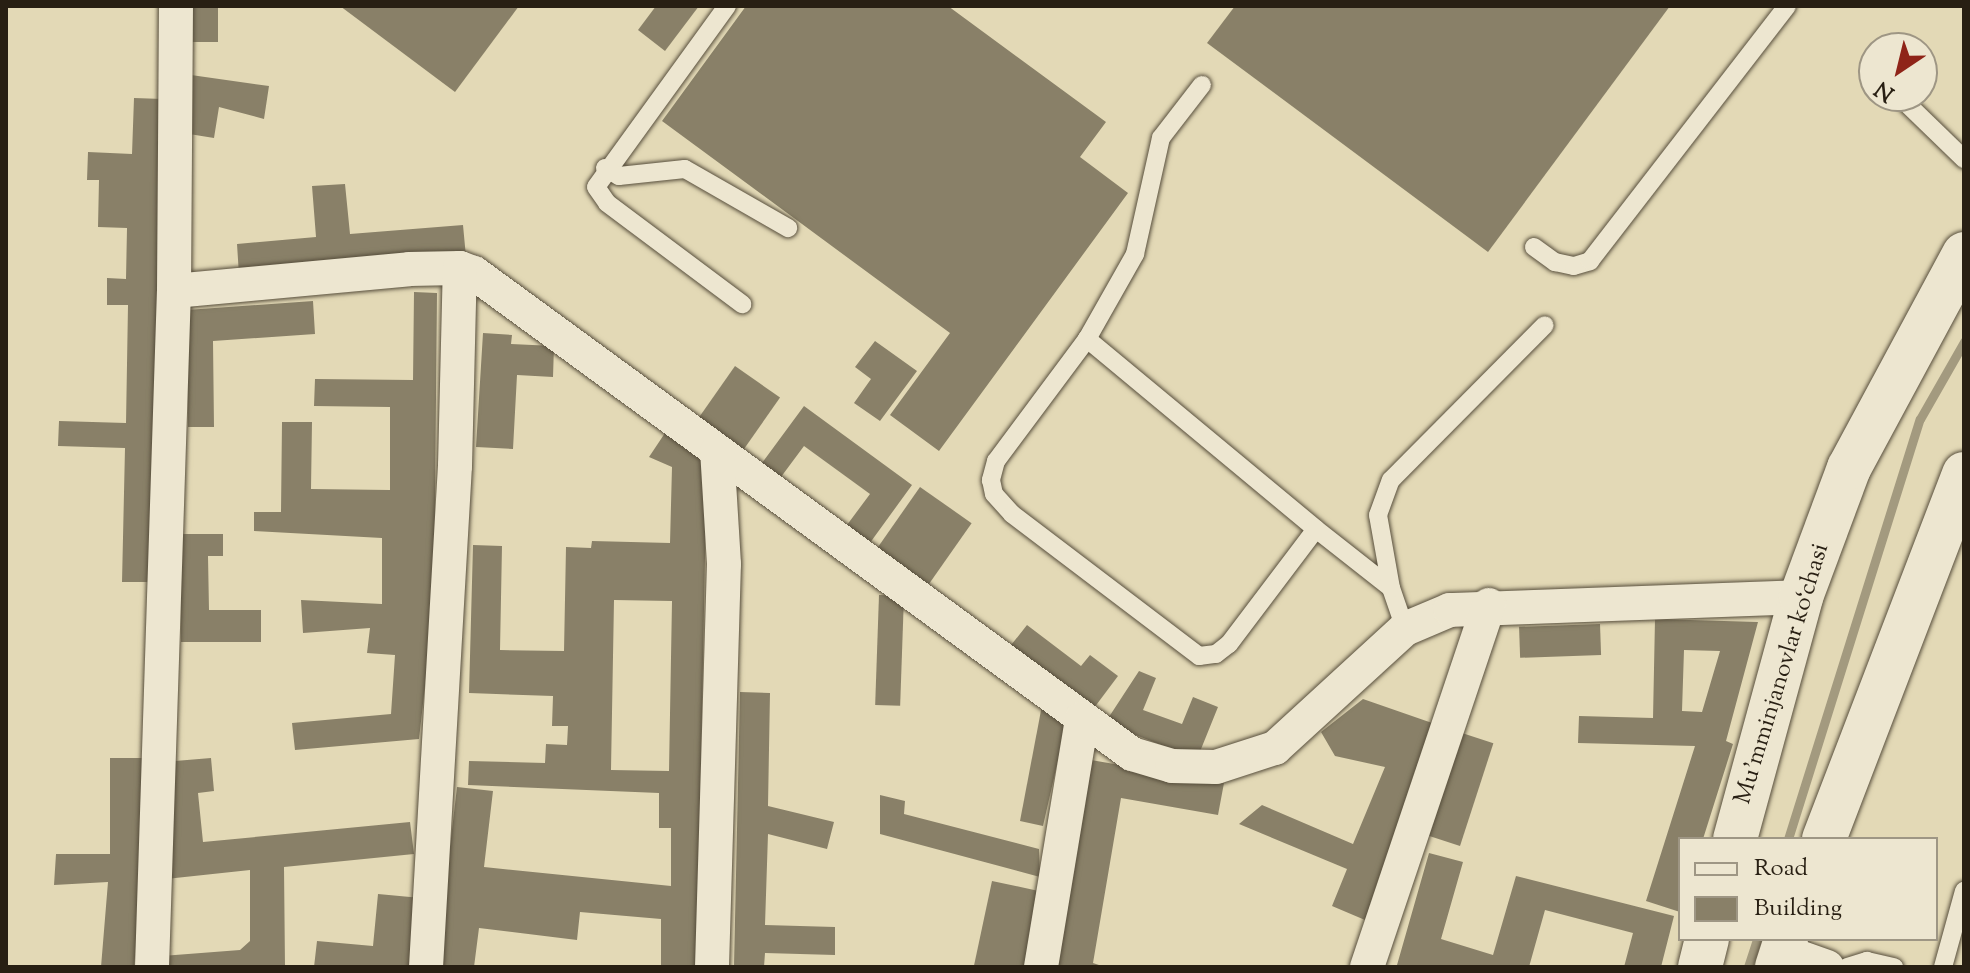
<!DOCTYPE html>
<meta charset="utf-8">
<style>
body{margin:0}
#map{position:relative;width:1970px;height:973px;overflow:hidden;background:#e3d9b6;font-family:"Sorts Mill Goudy",serif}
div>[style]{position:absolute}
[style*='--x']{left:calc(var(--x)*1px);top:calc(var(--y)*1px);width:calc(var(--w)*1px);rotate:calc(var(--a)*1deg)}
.stream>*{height:9px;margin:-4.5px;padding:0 4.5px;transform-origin:4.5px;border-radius:4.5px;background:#a39a7f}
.building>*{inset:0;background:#898068;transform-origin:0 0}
.roads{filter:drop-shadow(0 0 2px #574e3c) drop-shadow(0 0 2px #574e3c)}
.lane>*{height:18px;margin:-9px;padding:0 9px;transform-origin:9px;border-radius:9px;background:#ede6d0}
.street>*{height:34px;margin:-17px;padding:0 17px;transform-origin:17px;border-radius:17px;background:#ede6d0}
.secondary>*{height:44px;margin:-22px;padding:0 22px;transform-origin:22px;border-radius:22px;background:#ede6d0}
span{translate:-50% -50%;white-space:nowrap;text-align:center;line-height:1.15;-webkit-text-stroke:8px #ede6d0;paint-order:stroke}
.street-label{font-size:24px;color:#281f13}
.frame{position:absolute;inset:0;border:8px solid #281f13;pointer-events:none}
.legend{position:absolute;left:1678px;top:837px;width:260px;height:104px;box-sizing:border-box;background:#ede6d0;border:2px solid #9e9684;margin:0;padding:10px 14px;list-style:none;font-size:24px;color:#281f13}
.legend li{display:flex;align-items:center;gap:16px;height:40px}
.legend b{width:40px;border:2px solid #9e9684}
.north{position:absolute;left:1858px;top:32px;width:80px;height:80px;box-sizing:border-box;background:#ede6d0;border:2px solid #9e9684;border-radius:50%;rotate:215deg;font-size:22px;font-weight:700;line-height:32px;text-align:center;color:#281f13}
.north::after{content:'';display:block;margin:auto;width:28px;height:36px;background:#8f2418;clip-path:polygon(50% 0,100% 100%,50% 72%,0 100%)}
</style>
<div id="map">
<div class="stream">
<i style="--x:1788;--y:839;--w:440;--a:-72.6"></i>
<i style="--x:1920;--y:419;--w:89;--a:-60.3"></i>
<i style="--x:1748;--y:967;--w:29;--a:-72"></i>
</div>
<div class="building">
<i style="left:183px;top:6px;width:35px;height:36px"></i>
<i style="clip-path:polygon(340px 6px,519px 6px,455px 92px)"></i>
<i style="clip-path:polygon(656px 6px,699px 6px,665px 51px,638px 30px)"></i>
<i style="clip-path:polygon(746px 6px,948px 6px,1106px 122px,1080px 157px,1128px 193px,939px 451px,890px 415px,950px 333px,662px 121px)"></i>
<i style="clip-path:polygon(1235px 6px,1670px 6px,1488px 252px,1207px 43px)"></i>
<i style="clip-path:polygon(191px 75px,269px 86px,264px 119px,219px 107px,214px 138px,183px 133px)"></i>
<i style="clip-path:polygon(134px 98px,163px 99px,152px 582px,122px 582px,125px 448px,58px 446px,59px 421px,126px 423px,128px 305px,107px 305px,107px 278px,126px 279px,127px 228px,98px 227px,99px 180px,87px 180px,88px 152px,132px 154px)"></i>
<i style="clip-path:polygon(345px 184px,350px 234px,463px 225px,466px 257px,239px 275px,237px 244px,316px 237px,312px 186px)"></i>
<i style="clip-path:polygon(414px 292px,437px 293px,434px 606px,419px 739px,295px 750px,292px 723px,391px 714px,395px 655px,367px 653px,370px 628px,303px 633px,301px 600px,382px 604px,382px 538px,254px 531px,254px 512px,281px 512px,282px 422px,312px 422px,311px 489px,390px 490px,390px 407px,314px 406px,315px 379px,413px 380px)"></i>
<i style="clip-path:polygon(313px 301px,315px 334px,213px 341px,214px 427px,188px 427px,187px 310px)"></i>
<i style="clip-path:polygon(483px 333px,512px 335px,511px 344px,554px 346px,553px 377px,517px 375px,513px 449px,476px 447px)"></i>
<i style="clip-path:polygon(875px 341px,917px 371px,880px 421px,854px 403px,871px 379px,855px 367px)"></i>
<i style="left:735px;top:366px;width:55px;height:69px;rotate:35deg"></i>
<i style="clip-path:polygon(804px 406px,912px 485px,867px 547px,844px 529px,870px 494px,804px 446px,778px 481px,759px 467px)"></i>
<i style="clip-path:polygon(evenodd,669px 427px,707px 455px,697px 967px,661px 967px,661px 919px,580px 912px,577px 940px,479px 928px,474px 967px,436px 967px,457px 787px,493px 791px,484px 867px,671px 886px,671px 828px,659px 828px,659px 793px,468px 785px,469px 761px,545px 763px,546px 744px,567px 745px,568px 726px,552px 726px,553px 696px,469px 693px,473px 545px,502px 546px,500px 650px,564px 651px,566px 547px,591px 548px,592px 541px,670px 543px,672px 467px,649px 457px,669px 427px,614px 600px,672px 601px,669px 771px,611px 770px,614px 600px)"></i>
<i style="left:920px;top:487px;width:63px;height:78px;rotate:35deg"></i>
<i style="clip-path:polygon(180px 534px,223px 534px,223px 556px,208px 556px,209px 610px,261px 610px,261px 642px,181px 642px)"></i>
<i style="left:879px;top:595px;width:25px;height:110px;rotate:2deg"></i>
<i style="clip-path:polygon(evenodd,1655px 619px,1758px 622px,1726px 741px,1733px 744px,1703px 839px,1680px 839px,1680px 912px,1646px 901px,1695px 746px,1578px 743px,1579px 716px,1653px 718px,1655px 619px,1684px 650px,1720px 651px,1702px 712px,1682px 711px,1684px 650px)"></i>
<i style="left:1600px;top:624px;width:31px;height:81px;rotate:88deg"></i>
<i style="clip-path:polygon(1027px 625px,1081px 666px,1090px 655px,1118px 676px,1091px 712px,1008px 649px)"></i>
<i style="clip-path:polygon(1139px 671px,1156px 678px,1143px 710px,1182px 724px,1193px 697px,1218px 707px,1197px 759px,1105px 723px)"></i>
<i style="clip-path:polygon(740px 692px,770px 693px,768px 806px,834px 822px,827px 849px,768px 834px,765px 925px,835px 927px,835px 955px,765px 953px,764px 967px,734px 967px)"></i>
<i style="clip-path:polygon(1363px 699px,1435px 724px,1365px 920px,1332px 906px,1347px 869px,1239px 824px,1262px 805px,1353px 844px,1385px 767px,1335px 756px,1321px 732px)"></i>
<i style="clip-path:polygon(1043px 700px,1068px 716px,1043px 826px,1020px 821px)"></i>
<i style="left:1462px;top:733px;width:33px;height:108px;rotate:18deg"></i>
<i style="clip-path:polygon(110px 758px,145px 758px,145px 854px,134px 967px,101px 967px,108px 882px,54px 885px,56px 854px,110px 854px)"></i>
<i style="clip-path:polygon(211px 758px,214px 791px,198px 793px,203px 842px,410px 822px,414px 854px,284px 867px,285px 967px,163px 967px,162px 956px,240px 950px,250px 941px,250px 870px,166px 879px,175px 761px)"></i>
<i style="clip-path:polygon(1091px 760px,1224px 783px,1218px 815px,1121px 798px,1093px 963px,1105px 967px,1056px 967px)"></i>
<i style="clip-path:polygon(880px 795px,905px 801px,904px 814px,1039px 849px,1040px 877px,880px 834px)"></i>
<i style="clip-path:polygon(1429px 853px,1463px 862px,1441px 939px,1493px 955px,1516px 876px,1674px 916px,1661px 967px,1624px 967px,1633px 933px,1545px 910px,1529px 967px,1397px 965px)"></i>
<i style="left:992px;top:881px;width:50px;height:88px;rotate:12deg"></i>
<i style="clip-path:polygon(378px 894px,421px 898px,415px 967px,314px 967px,317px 941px,373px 946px)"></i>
</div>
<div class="roads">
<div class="lane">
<i style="--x:727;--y:6;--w:223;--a:125.9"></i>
<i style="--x:596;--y:187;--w:19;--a:55"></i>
<i style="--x:607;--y:203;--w:169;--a:36.8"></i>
<i style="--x:1899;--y:96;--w:91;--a:44.1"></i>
<i style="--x:605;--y:168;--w:16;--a:30"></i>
<i style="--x:619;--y:176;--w:66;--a:-6.1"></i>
<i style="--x:685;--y:169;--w:119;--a:29.8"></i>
<i style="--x:1534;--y:247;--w:26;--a:36"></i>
<i style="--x:1555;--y:262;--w:19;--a:12"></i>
<i style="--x:1574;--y:266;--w:17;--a:-17"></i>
<i style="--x:1590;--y:261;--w:322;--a:-52.3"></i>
<i style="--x:1087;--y:339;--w:98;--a:-60.5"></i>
<i style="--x:1135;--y:254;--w:119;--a:-77.4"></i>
<i style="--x:1161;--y:138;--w:67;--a:-52.3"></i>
<i style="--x:1316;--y:529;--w:298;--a:-140.3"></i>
<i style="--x:1087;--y:339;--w:152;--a:126.7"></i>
<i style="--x:996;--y:461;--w:20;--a:105"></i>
<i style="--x:991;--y:480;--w:14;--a:78"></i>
<i style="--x:994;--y:494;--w:27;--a:48"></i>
<i style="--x:1012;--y:514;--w:235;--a:37.2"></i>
<i style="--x:1199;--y:656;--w:17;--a:-7"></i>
<i style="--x:1216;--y:654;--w:16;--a:-38"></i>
<i style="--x:1229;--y:644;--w:144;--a:-52.9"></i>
<i style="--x:1316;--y:529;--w:95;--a:38.2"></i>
<i style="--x:1391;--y:588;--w:43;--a:71.1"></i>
<i style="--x:1391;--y:588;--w:74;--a:-100.1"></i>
<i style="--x:1378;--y:515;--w:37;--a:-70"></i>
<i style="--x:1391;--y:480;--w:218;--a:-45.2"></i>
<i style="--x:1847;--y:967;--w:21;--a:-17"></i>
<i style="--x:1867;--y:961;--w:28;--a:13"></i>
<i style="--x:1943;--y:967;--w:79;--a:-74.6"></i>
</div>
<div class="street">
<i style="--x:174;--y:291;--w:236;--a:-5.3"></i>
<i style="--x:409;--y:269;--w:51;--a:-1.1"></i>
<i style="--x:460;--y:268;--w:15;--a:20"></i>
<i style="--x:474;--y:273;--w:815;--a:36.17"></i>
<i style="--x:1132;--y:754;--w:42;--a:16.7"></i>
<i style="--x:1172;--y:766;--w:44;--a:1.3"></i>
<i style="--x:1216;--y:767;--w:62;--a:-17.9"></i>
<i style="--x:1275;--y:748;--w:176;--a:-42.5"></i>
<i style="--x:1405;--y:629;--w:49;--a:-22.9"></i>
<i style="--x:1450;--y:610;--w:351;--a:-2.1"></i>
<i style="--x:1782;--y:951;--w:48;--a:19.6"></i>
<i style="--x:152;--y:967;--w:676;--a:-88.14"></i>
<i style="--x:174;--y:291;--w:285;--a:-89.6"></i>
<i style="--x:426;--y:967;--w:502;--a:-86.69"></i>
<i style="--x:455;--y:466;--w:198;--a:-88.6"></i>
<i style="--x:712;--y:967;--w:403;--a:-88.3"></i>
<i style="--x:724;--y:564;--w:113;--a:-93.5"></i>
<i style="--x:1041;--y:967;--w:252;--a:-80.6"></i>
<i style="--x:1367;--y:967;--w:382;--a:-71.4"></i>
</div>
<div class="secondary">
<i style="--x:1735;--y:839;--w:251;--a:-74.7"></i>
<i style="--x:1801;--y:597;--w:138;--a:-69.6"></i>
<i style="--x:1849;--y:468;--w:243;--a:-61.7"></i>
<i style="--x:1824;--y:839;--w:391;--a:-69"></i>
<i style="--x:1700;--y:967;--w:29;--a:-76"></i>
<i style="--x:1777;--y:967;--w:29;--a:-72"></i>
</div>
</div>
<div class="street-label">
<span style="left:1783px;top:674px;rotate:-73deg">Mu’mminjanovlar ko‘chasi</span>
</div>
<div class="frame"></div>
<ul class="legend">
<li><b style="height:10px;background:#ede6d0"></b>Road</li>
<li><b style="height:22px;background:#898068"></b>Building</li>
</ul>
<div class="north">N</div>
</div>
